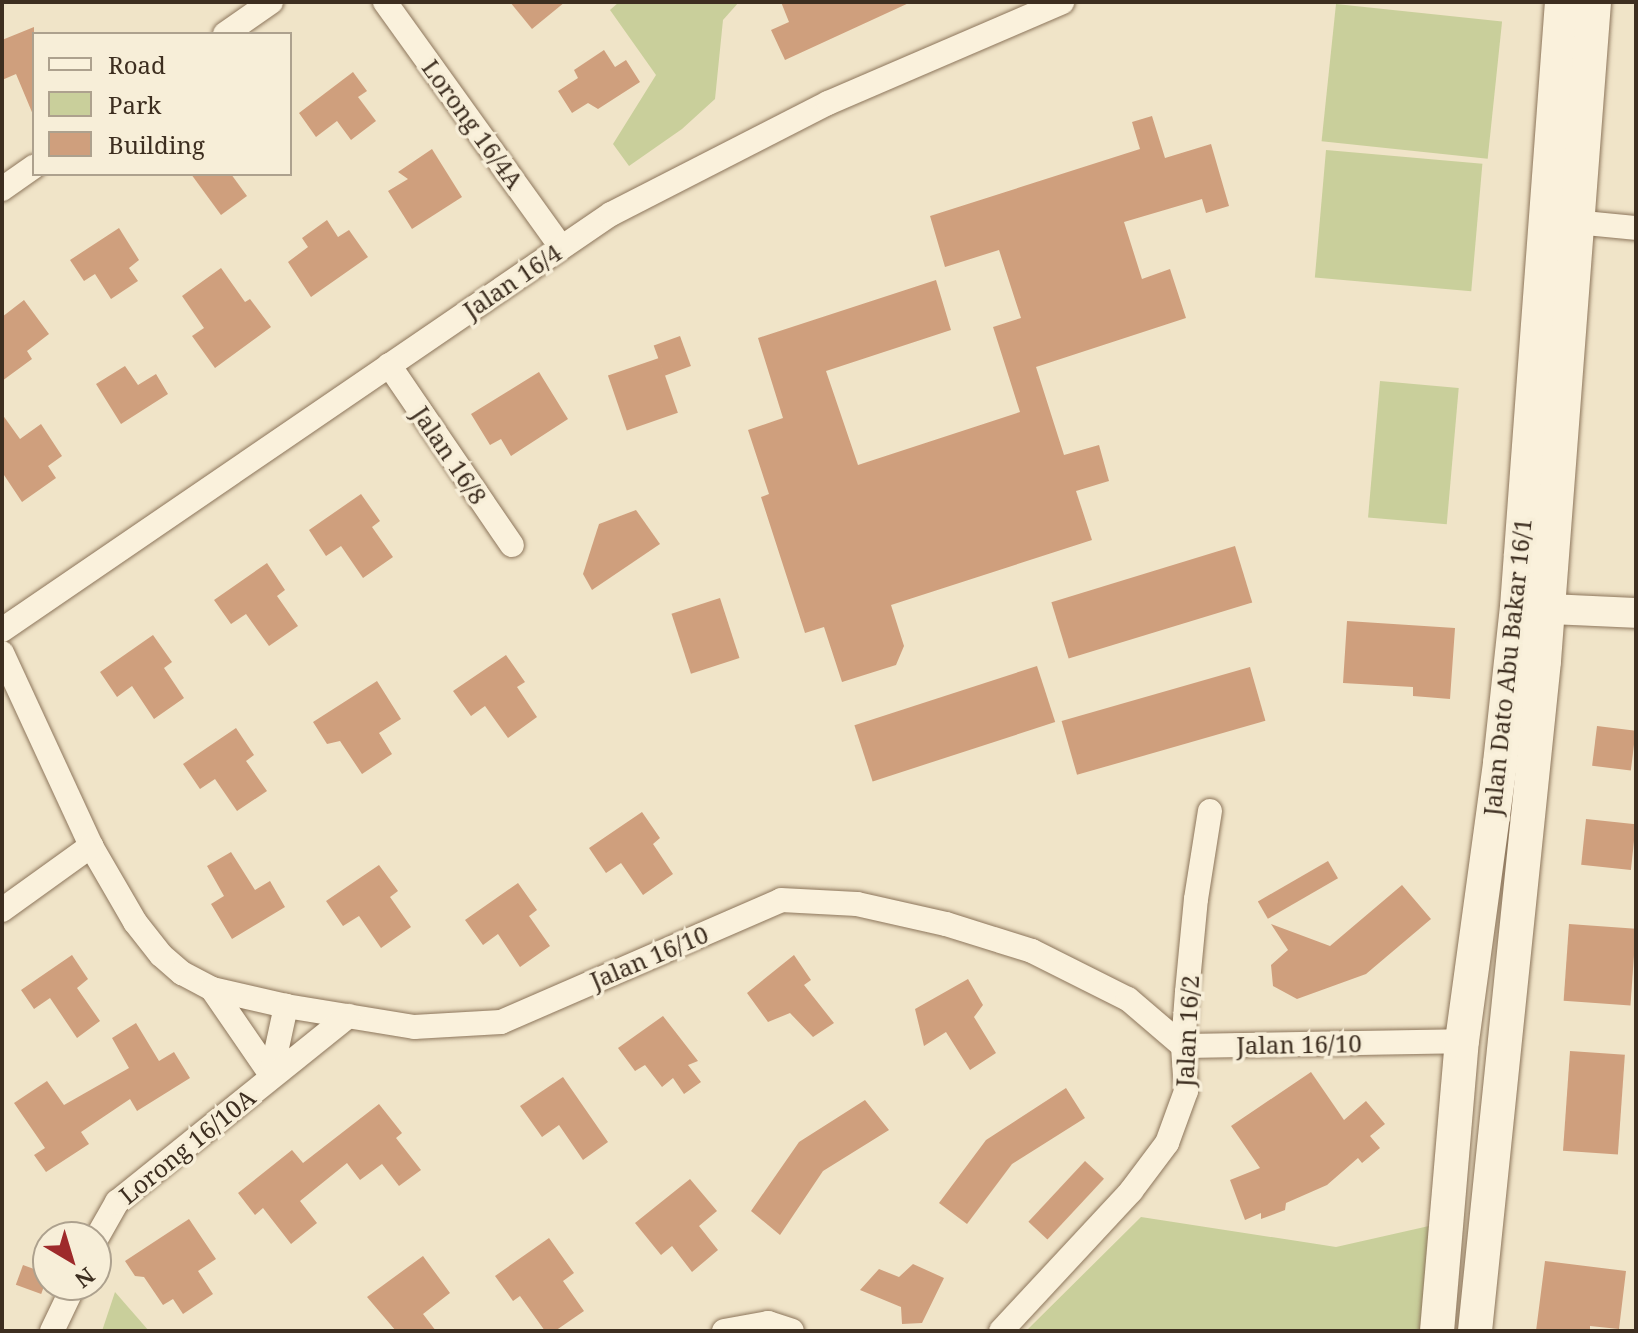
<!DOCTYPE html>
<style>
body{margin:0}
#map{position:relative;width:1638px;height:1333px;overflow:hidden;background:#f0e4c8;font-family:"Noto Serif",serif}
div>[style]{position:absolute}
[style*='--x']{left:calc(var(--x)*1px);top:calc(var(--y)*1px);width:calc(var(--w)*1px);rotate:calc(var(--a)*1deg)}
.green>*{inset:0;background:#c9cf9b;transform-origin:0 0}
.building>*{inset:0;background:#cf9f7d;transform-origin:0 0}
.roads{filter:drop-shadow(0 0 2px #8d765c) drop-shadow(0 0 2px #8d765c)}
.minor>*{height:24px;margin:-12px;padding:0 12px;transform-origin:12px;border-radius:12px;background:#faf1dc}
.tertiary>*{height:30px;margin:-15px;padding:0 15px;transform-origin:15px;border-radius:15px;background:#faf1dc}
.secondary>*{height:34px;margin:-17px;padding:0 17px;transform-origin:17px;border-radius:17px;background:#faf1dc}
span{translate:-50% -50%;white-space:nowrap;text-align:center;line-height:1.15;-webkit-text-stroke:7px #f7eed8;paint-order:stroke}
.street-label{font-size:24px;color:#3d2e20}
.frame{position:absolute;inset:0;border:4px solid #3d2e20;pointer-events:none}
.legend{position:absolute;left:32px;top:32px;width:260px;height:144px;box-sizing:border-box;background:#f7eed8;border:2px solid #ada18e;margin:0;padding:10px 14px;list-style:none;font-size:24px;color:#3d2e20}
.legend li{display:flex;align-items:center;gap:16px;height:40px}
.legend b{width:40px;border:2px solid #ada18e}
.north{position:absolute;left:32px;top:1221px;width:80px;height:80px;box-sizing:border-box;background:#f7eed8;border:2px solid #ada18e;border-radius:50%;rotate:142deg;font-size:22px;font-weight:700;line-height:32px;text-align:center;color:#3d2e20}
.north::after{content:'';display:block;margin:auto;width:28px;height:36px;background:#9e2a2b;clip-path:polygon(50% 0,100% 100%,50% 72%,0 100%)}
</style>
<div id="map">
<div class="green">
<i style="clip-path:polygon(619px 2px,739px 2px,723px 20px,715px 99px,682px 129px,629px 166px,613px 144px,656px 75px,610px 10px)"></i>
<i style="left:1336px;top:4px;width:167px;height:138px;rotate:6deg"></i>
<i style="left:1326px;top:150px;width:157px;height:128px;rotate:5deg"></i>
<i style="left:1380px;top:381px;width:79px;height:137px;rotate:5deg"></i>
<i style="clip-path:polygon(1141px 1217px,1336px 1247px,1429px 1226px,1420px 1331px,1026px 1331px)"></i>
<i style="clip-path:polygon(115px 1292px,149px 1331px,102px 1331px)"></i>
</div>
<div class="building">
<i style="clip-path:polygon(510px 2px,565px 2px,532px 29px)"></i>
<i style="clip-path:polygon(781px 2px,911px 2px,785px 60px,771px 30px,789px 22px)"></i>
<i style="clip-path:polygon(34px 27px,34px 117px,16px 74px,2px 80px,2px 40px)"></i>
<i style="clip-path:polygon(604px 50px,615px 67px,626px 60px,640px 82px,598px 109px,588px 103px,572px 113px,558px 91px,578px 78px,574px 70px)"></i>
<i style="clip-path:polygon(353px 72px,367px 91px,358px 97px,376px 121px,351px 140px,337px 121px,316px 137px,299px 113px)"></i>
<i style="clip-path:polygon(1152px 116px,1165px 158px,1211px 144px,1229px 206px,1206px 213px,1202px 199px,1124px 222px,1142px 279px,1170px 269px,1186px 318px,1036px 367px,1064px 455px,1099px 445px,1109px 481px,1076px 491px,1092px 540px,891px 605px,904px 646px,896px 665px,842px 682px,824px 627px,805px 633px,761px 497px,769px 494px,748px 430px,783px 418px,758px 338px,936px 280px,951px 330px,826px 371px,858px 465px,1020px 412px,993px 327px,1021px 318px,999px 250px,945px 267px,930px 216px,1140px 149px,1132px 122px)"></i>
<i style="clip-path:polygon(432px 149px,462px 197px,412px 229px,388px 191px,408px 179px,398px 172px)"></i>
<i style="clip-path:polygon(191px 174px,231px 174px,247px 196px,221px 215px)"></i>
<i style="clip-path:polygon(327px 220px,338px 237px,349px 230px,368px 257px,311px 297px,288px 262px,308px 247px,302px 238px)"></i>
<i style="clip-path:polygon(119px 228px,139px 260px,129px 268px,138px 281px,111px 299px,95px 274px,84px 281px,70px 260px)"></i>
<i style="clip-path:polygon(221px 268px,245px 302px,250px 299px,271px 327px,215px 368px,192px 336px,204px 328px,182px 296px)"></i>
<i style="clip-path:polygon(24px 300px,49px 334px,27px 351px,32px 359px,2px 381px,2px 317px)"></i>
<i style="left:680px;top:336px;width:32px;height:28px;rotate:70deg"></i>
<i style="left:659px;top:358px;width:58px;height:54px;rotate:71deg"></i>
<i style="clip-path:polygon(125px 366px,138px 385px,156px 374px,168px 394px,121px 424px,96px 384px)"></i>
<i style="clip-path:polygon(539px 372px,568px 419px,511px 456px,501px 439px,490px 445px,471px 414px)"></i>
<i style="clip-path:polygon(2px 414px,20px 439px,41px 424px,62px 456px,48px 466px,56px 478px,22px 502px,2px 472px)"></i>
<i style="clip-path:polygon(361px 494px,380px 521px,372px 527px,393px 557px,363px 578px,341px 546px,326px 556px,309px 530px)"></i>
<i style="clip-path:polygon(636px 510px,660px 544px,592px 590px,583px 574px,599px 524px)"></i>
<i style="left:1235px;top:546px;width:59px;height:192px;rotate:73deg"></i>
<i style="clip-path:polygon(267px 563px,285px 590px,277px 596px,298px 626px,269px 646px,246px 614px,231px 624px,214px 600px)"></i>
<i style="left:720px;top:598px;width:63px;height:51px;rotate:72deg"></i>
<i style="clip-path:polygon(1347px 621px,1455px 628px,1450px 699px,1413px 696px,1413px 687px,1343px 683px)"></i>
<i style="clip-path:polygon(153px 635px,172px 662px,164px 668px,184px 698px,154px 719px,132px 686px,117px 697px,100px 672px)"></i>
<i style="clip-path:polygon(506px 655px,525px 682px,517px 687px,537px 717px,508px 738px,485px 706px,471px 716px,453px 691px)"></i>
<i style="left:1037px;top:666px;width:59px;height:192px;rotate:72deg"></i>
<i style="left:1250px;top:667px;width:56px;height:196px;rotate:74deg"></i>
<i style="clip-path:polygon(377px 681px,401px 719px,379px 733px,392px 754px,362px 774px,340px 741px,327px 744px,313px 722px)"></i>
<i style="left:1597px;top:726px;width:39px;height:40px;rotate:7deg"></i>
<i style="clip-path:polygon(236px 728px,254px 755px,246px 761px,267px 791px,237px 811px,215px 779px,200px 789px,183px 764px)"></i>
<i style="clip-path:polygon(642px 812px,660px 838px,653px 844px,673px 874px,643px 895px,621px 863px,606px 873px,589px 848px)"></i>
<i style="left:1586px;top:819px;width:50px;height:46px;rotate:6deg"></i>
<i style="clip-path:polygon(231px 852px,255px 890px,270px 881px,285px 907px,232px 939px,211px 904px,224px 896px,207px 866px)"></i>
<i style="left:1328px;top:861px;width:20px;height:81px;rotate:60deg"></i>
<i style="clip-path:polygon(379px 865px,398px 891px,390px 897px,411px 927px,381px 948px,359px 916px,343px 926px,326px 901px)"></i>
<i style="clip-path:polygon(518px 883px,537px 910px,529px 916px,550px 946px,520px 967px,498px 934px,483px 945px,465px 920px)"></i>
<i style="clip-path:polygon(1402px 885px,1431px 919px,1366px 974px,1297px 999px,1273px 986px,1271px 965px,1288px 950px,1271px 924px,1330px 946px)"></i>
<i style="left:1569px;top:924px;width:67px;height:77px;rotate:4deg"></i>
<i style="clip-path:polygon(72px 955px,88px 979px,77px 988px,100px 1021px,77px 1038px,50px 998px,34px 1009px,21px 990px)"></i>
<i style="clip-path:polygon(794px 955px,811px 980px,804px 985px,834px 1023px,813px 1037px,790px 1013px,768px 1022px,747px 993px)"></i>
<i style="clip-path:polygon(968px 979px,983px 1005px,974px 1017px,996px 1053px,970px 1070px,946px 1032px,924px 1046px,915px 1009px)"></i>
<i style="clip-path:polygon(663px 1016px,698px 1061px,688px 1065px,701px 1082px,684px 1094px,673px 1078px,662px 1087px,645px 1065px,635px 1071px,618px 1048px)"></i>
<i style="clip-path:polygon(136px 1023px,159px 1061px,174px 1052px,190px 1078px,137px 1111px,130px 1099px,81px 1132px,89px 1144px,46px 1172px,34px 1155px,45px 1148px,14px 1103px,47px 1081px,64px 1105px,129px 1068px,112px 1038px)"></i>
<i style="left:1570px;top:1051px;width:55px;height:100px;rotate:4deg"></i>
<i style="clip-path:polygon(1311px 1072px,1344px 1120px,1366px 1101px,1385px 1124px,1370px 1136px,1380px 1148px,1362px 1163px,1358px 1158px,1327px 1185px,1286px 1203px,1285px 1210px,1261px 1219px,1261px 1213px,1245px 1220px,1230px 1180px,1260px 1168px,1231px 1126px)"></i>
<i style="clip-path:polygon(563px 1077px,608px 1142px,583px 1160px,559px 1125px,542px 1137px,520px 1106px)"></i>
<i style="clip-path:polygon(1066px 1088px,1085px 1118px,1012px 1164px,967px 1224px,939px 1203px,986px 1140px)"></i>
<i style="clip-path:polygon(865px 1100px,889px 1130px,823px 1171px,780px 1235px,751px 1211px,799px 1142px)"></i>
<i style="clip-path:polygon(379px 1104px,402px 1133px,396px 1138px,421px 1170px,399px 1186px,382px 1164px,360px 1180px,347px 1163px,300px 1201px,317px 1223px,291px 1244px,263px 1208px,255px 1215px,238px 1193px,292px 1150px,303px 1163px)"></i>
<i style="left:1085px;top:1161px;width:26px;height:83px;rotate:43deg"></i>
<i style="clip-path:polygon(690px 1179px,717px 1211px,699px 1226px,718px 1250px,692px 1272px,672px 1246px,661px 1255px,635px 1223px)"></i>
<i style="clip-path:polygon(189px 1219px,216px 1259px,198px 1271px,213px 1294px,183px 1314px,173px 1299px,163px 1305px,144px 1277px,135px 1276px,125px 1261px)"></i>
<i style="clip-path:polygon(549px 1238px,574px 1273px,563px 1281px,584px 1311px,555px 1331px,545px 1331px,520px 1296px,513px 1301px,495px 1276px)"></i>
<i style="clip-path:polygon(423px 1256px,450px 1293px,423px 1314px,436px 1331px,396px 1331px,367px 1297px)"></i>
<i style="clip-path:polygon(1545px 1261px,1626px 1271px,1619px 1329px,1590px 1326px,1590px 1331px,1536px 1331px)"></i>
<i style="clip-path:polygon(913px 1264px,944px 1278px,922px 1323px,902px 1324px,901px 1307px,860px 1290px,879px 1269px,899px 1277px)"></i>
<i style="left:23px;top:1265px;width:27px;height:21px;rotate:20deg"></i>
</div>
<div class="roads">
<div class="minor">
<i style="--x:385;--y:2;--w:302;--a:54.3"></i>
<i style="--x:225;--y:34;--w:56;--a:-34.8"></i>
<i style="--x:2;--y:189;--w:39;--a:-35"></i>
<i style="--x:1575;--y:222;--w:61;--a:5.6"></i>
<i style="--x:389;--y:365;--w:218;--a:55.7"></i>
<i style="--x:2;--y:630;--w:738;--a:-34.34"></i>
<i style="--x:611;--y:214;--w:244;--a:-27.1"></i>
<i style="--x:828;--y:103;--w:255;--a:-23.3"></i>
<i style="--x:2;--y:653;--w:213;--a:65.2"></i>
<i style="--x:91;--y:846;--w:88;--a:59.9"></i>
<i style="--x:135;--y:922;--w:42;--a:51.8"></i>
<i style="--x:161;--y:955;--w:28;--a:41"></i>
<i style="--x:182;--y:973;--w:34;--a:28"></i>
<i style="--x:212;--y:989;--w:76;--a:12.9"></i>
<i style="--x:286;--y:1006;--w:130;--a:9.3"></i>
<i style="--x:414;--y:1027;--w:87;--a:-3.3"></i>
<i style="--x:501;--y:1022;--w:305;--a:-23.5"></i>
<i style="--x:781;--y:900;--w:76;--a:3"></i>
<i style="--x:857;--y:904;--w:91;--a:12.7"></i>
<i style="--x:946;--y:924;--w:90;--a:17.4"></i>
<i style="--x:1032;--y:951;--w:107;--a:26.6"></i>
<i style="--x:1128;--y:999;--w:72;--a:40.5"></i>
<i style="--x:1183;--y:1046;--w:279;--a:-1"></i>
<i style="--x:2;--y:910;--w:110;--a:-35.7"></i>
<i style="--x:212;--y:989;--w:104;--a:55.5"></i>
<i style="--x:271;--y:1075;--w:71;--a:-77.7"></i>
<i style="--x:96;--y:1239;--w:43;--a:-60.4"></i>
<i style="--x:117;--y:1202;--w:297;--a:-38.8"></i>
<i style="--x:52;--y:1331;--w:51;--a:-64.4"></i>
<i style="--x:724;--y:1331;--w:45;--a:-10.3"></i>
<i style="--x:768;--y:1323;--w:25;--a:18"></i>
<i style="--x:1001;--y:1331;--w:191;--a:-47.1"></i>
<i style="--x:1131;--y:1191;--w:60;--a:-53.1"></i>
<i style="--x:1167;--y:1143;--w:55;--a:-69.9"></i>
<i style="--x:1186;--y:1091;--w:45;--a:-93.8"></i>
<i style="--x:1183;--y:1046;--w:54;--a:-85.8"></i>
<i style="--x:1187;--y:992;--w:93;--a:-84.5"></i>
<i style="--x:1196;--y:899;--w:89;--a:-81"></i>
</div>
<div class="tertiary">
<i style="--x:1527;--y:608;--w:109;--a:2.6"></i>
</div>
<div class="secondary">
<i style="--x:1437;--y:1331;--w:291;--a:-85.1"></i>
<i style="--x:1462;--y:1041;--w:281;--a:-82.2"></i>
<i style="--x:1500;--y:763;--w:157;--a:-83.8"></i>
<i style="--x:1517;--y:607;--w:607;--a:-85.75"></i>
<i style="--x:1475;--y:1331;--w:674;--a:-84.12"></i>
<i style="--x:1544;--y:661;--w:661;--a:-85.66"></i>
</div>
</div>
<div class="street-label">
<span style="left:473px;top:124px;rotate:54deg">Lorong 16/4A</span>
<span style="left:512px;top:281px;rotate:-34deg">Jalan 16/4</span>
<span style="left:450px;top:455px;rotate:56deg">Jalan 16/8</span>
<span style="left:1507px;top:667px;rotate:-84deg">Jalan Dato Abu Bakar 16/1</span>
<span style="left:649px;top:957px;rotate:-23deg">Jalan 16/10</span>
<span style="left:1187px;top:1031px;rotate:-87deg">Jalan 16/2</span>
<span style="left:1299px;top:1044px;rotate:-1deg">Jalan 16/10</span>
<span style="left:187px;top:1146px;rotate:-39deg">Lorong 16/10A</span>
</div>
<div class="frame"></div>
<ul class="legend">
<li><b style="height:10px;background:#faf1dc"></b>Road</li>
<li><b style="height:22px;background:#c9cf9b"></b>Park</li>
<li><b style="height:22px;background:#cf9f7d"></b>Building</li>
</ul>
<div class="north">N</div>
</div>
